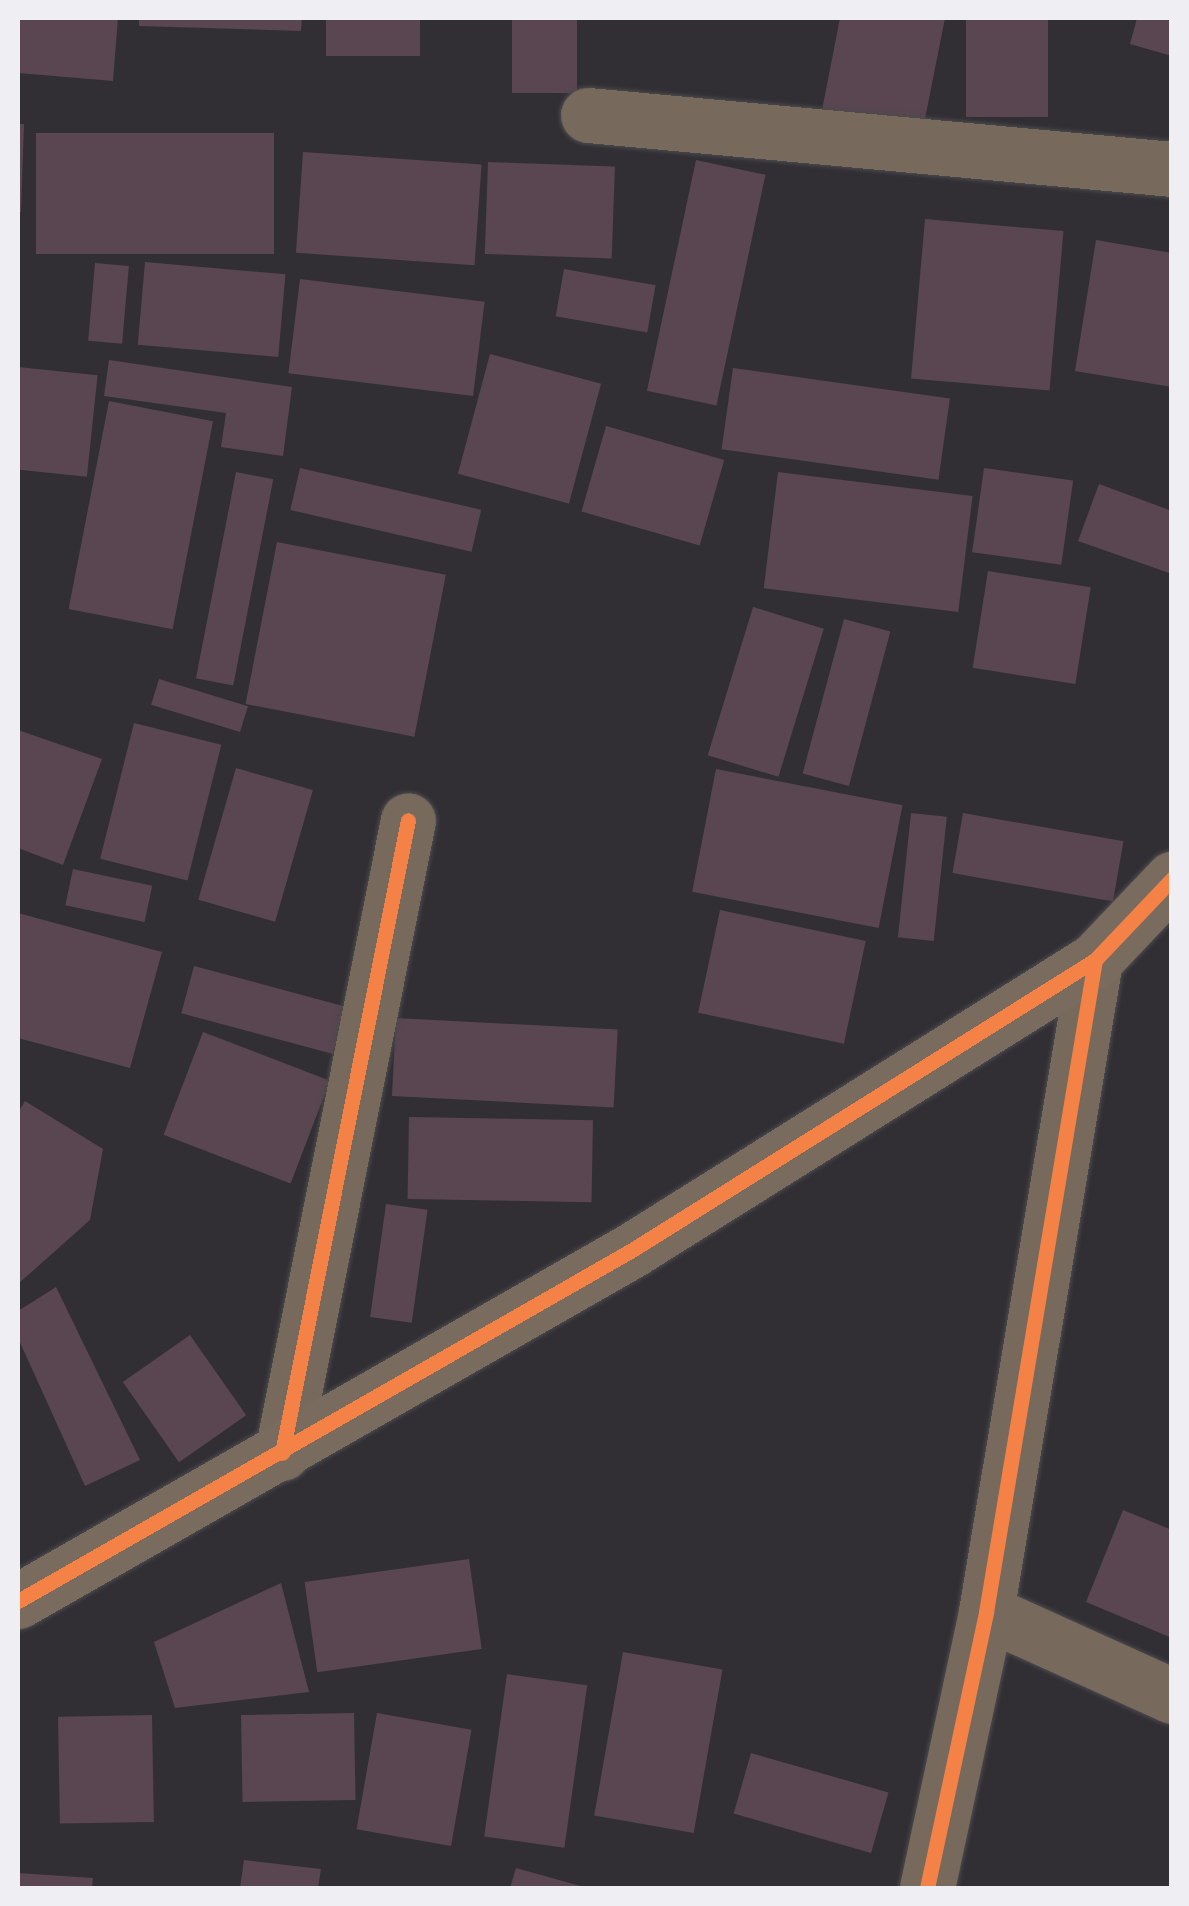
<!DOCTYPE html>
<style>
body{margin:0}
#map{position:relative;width:1189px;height:1906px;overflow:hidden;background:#312f34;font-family:Ubuntu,sans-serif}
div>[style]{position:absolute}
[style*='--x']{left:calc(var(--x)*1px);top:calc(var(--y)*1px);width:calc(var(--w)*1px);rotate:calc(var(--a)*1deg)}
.building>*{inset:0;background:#594650;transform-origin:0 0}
.roads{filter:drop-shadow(0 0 2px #4c4b4e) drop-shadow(0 0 2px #4c4b4e)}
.street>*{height:55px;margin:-27.5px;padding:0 27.5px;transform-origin:27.5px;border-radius:27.5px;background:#776a5c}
.secondary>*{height:55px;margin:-27.5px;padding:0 27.5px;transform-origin:27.5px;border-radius:27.5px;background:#796b5d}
.cycleway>*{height:15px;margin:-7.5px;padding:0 7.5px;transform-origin:7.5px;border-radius:7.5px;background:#f48246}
span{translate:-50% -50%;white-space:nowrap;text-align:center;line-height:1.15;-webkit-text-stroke:10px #26252b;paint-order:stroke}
.frame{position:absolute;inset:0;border:20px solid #efeef3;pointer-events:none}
</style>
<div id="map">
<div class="building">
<i style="clip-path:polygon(18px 18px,118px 18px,113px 81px,18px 73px)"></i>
<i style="clip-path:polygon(139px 18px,302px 18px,301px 31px,139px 26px)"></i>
<i style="left:326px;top:18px;width:94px;height:38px"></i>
<i style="left:512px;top:18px;width:65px;height:75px"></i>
<i style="clip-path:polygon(840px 18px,945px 18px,923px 129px,822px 110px)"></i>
<i style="left:966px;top:18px;width:82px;height:99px"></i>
<i style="clip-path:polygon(1137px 18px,1172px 18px,1172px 56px,1130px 44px)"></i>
<i style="clip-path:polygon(18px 124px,24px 124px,21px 212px,18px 212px)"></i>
<i style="left:274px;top:133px;width:121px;height:238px;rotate:90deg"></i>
<i style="left:303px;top:152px;width:179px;height:101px;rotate:4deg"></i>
<i style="left:696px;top:160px;width:71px;height:236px;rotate:12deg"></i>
<i style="left:488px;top:162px;width:127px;height:92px;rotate:2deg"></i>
<i style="left:925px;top:219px;width:139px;height:160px;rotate:5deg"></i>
<i style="clip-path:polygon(1096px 240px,1172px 253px,1172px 387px,1075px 371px)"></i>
<i style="left:145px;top:262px;width:141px;height:83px;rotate:5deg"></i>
<i style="left:95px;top:263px;width:34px;height:78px;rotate:5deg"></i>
<i style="left:564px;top:269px;width:93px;height:48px;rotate:10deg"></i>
<i style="left:300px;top:279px;width:186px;height:95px;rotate:7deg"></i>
<i style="left:490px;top:354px;width:115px;height:124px;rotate:15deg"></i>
<i style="clip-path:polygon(109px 360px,292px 387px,283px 456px,221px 447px,226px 413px,104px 396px)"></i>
<i style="left:18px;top:367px;width:80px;height:102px;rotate:6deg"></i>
<i style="left:733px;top:368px;width:219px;height:82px;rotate:8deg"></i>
<i style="left:109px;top:401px;width:106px;height:212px;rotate:11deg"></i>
<i style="left:606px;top:426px;width:123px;height:89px;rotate:16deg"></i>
<i style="left:300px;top:468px;width:186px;height:43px;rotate:13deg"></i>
<i style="left:984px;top:468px;width:90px;height:85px;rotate:8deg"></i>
<i style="left:236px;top:472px;width:38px;height:210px;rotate:11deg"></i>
<i style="left:778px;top:472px;width:196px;height:117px;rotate:7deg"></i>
<i style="clip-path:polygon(1099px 484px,1172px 511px,1172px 574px,1078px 541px)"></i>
<i style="left:277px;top:542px;width:172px;height:165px;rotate:11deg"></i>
<i style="left:988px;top:571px;width:104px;height:98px;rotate:9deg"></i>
<i style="left:753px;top:607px;width:74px;height:155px;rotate:17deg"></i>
<i style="left:844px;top:619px;width:48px;height:160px;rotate:15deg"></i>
<i style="left:159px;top:679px;width:93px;height:27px;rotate:17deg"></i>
<i style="left:134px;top:723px;width:90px;height:140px;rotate:14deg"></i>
<i style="clip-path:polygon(18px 730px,102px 759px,63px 865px,18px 848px)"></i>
<i style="left:236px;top:768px;width:80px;height:137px;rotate:16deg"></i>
<i style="left:716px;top:769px;width:190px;height:125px;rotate:11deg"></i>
<i style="left:911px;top:813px;width:36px;height:125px;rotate:6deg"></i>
<i style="left:963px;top:813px;width:163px;height:61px;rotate:10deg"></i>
<i style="left:73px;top:869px;width:81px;height:37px;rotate:12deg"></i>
<i style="left:720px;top:910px;width:149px;height:105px;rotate:12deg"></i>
<i style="clip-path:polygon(18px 913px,162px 952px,130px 1068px,18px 1038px)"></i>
<i style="left:194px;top:966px;width:157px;height:49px;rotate:15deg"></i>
<i style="left:396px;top:1018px;width:222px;height:78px;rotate:3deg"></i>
<i style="left:203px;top:1032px;width:136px;height:110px;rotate:21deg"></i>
<i style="clip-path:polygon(25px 1101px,103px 1149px,90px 1220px,18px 1284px,18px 1113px)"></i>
<i style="left:409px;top:1117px;width:184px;height:82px;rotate:1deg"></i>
<i style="left:386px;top:1204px;width:42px;height:114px;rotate:8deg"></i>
<i style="clip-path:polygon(56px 1287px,140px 1460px,85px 1486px,18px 1338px,18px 1311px)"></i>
<i style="left:190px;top:1335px;width:98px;height:82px;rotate:55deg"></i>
<i style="clip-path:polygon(1123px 1510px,1172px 1530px,1172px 1638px,1086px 1602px)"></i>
<i style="left:469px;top:1559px;width:91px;height:166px;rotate:82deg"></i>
<i style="clip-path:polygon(281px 1583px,309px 1692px,175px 1708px,154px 1642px)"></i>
<i style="left:623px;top:1652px;width:101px;height:166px;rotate:10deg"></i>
<i style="left:507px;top:1674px;width:81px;height:164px;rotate:8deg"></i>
<i style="left:354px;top:1713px;width:87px;height:113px;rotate:89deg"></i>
<i style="left:377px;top:1713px;width:96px;height:118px;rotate:10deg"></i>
<i style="left:152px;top:1715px;width:107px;height:94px;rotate:89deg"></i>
<i style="left:751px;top:1753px;width:143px;height:63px;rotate:16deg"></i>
<i style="clip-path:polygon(244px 1860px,321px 1869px,318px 1888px,240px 1888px)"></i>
<i style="clip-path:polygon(516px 1868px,584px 1887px,584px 1888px,510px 1888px)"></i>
<i style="clip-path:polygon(18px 1873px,93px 1878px,92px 1888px,18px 1888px)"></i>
</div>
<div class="roads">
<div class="street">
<i style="--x:588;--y:115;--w:586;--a:5.28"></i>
<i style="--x:282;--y:1453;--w:645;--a:-78.74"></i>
<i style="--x:986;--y:1612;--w:204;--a:24.3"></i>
<i style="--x:927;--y:1888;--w:282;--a:-77.9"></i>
<i style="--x:986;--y:1612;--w:661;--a:-80.51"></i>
</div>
<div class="secondary">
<i style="--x:18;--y:1601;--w:707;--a:-29.75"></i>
<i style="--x:632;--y:1250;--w:546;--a:-32.06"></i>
<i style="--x:1095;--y:960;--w:112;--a:-46.5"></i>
</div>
</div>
<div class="cycleway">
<i style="--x:282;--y:1453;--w:645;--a:-78.74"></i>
<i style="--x:18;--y:1601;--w:707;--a:-29.75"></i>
<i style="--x:632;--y:1250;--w:546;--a:-32.06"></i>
<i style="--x:1095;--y:960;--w:112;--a:-46.5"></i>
<i style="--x:927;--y:1888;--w:282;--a:-77.9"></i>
<i style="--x:986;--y:1612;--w:661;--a:-80.51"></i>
</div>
<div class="frame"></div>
</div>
